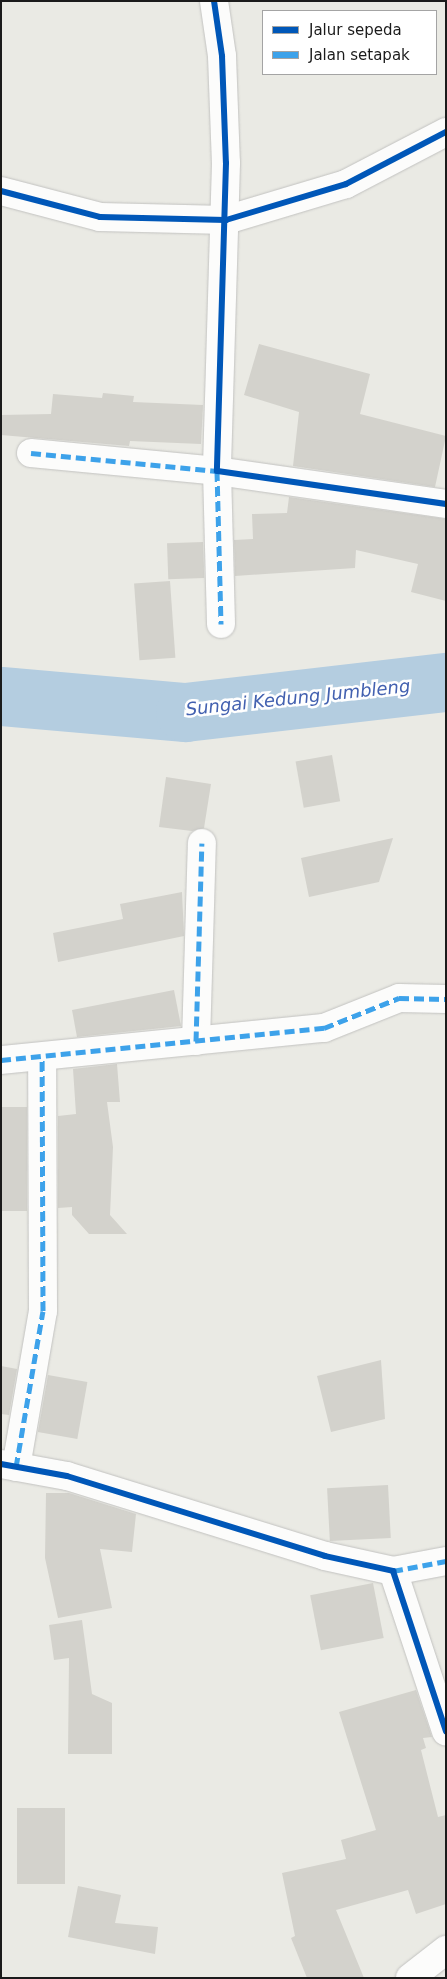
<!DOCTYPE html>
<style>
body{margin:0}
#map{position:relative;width:447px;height:1979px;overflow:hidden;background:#eaeae4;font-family:"DejaVu Sans",sans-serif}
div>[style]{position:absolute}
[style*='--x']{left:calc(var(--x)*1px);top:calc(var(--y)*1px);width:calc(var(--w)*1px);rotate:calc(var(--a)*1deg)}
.river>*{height:59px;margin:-29.5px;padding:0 29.5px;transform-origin:29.5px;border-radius:29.5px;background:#b4cde0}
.building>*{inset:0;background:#d3d2cc;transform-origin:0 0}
.roads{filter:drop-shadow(0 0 1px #c2c2c0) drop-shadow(0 0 1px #c2c2c0)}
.minor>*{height:28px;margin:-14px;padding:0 14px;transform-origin:14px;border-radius:14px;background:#fcfcfb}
.tertiary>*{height:28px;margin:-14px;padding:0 14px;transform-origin:14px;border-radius:14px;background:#fcfcfb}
.quiet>*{height:5px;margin-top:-2.5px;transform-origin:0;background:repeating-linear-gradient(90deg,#3da2ea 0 10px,transparent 0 15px)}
.cycleway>*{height:6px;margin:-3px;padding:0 3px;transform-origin:3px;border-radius:3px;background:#0057b8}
span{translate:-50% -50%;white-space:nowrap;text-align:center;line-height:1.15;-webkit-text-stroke:5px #fff;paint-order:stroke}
.water-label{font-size:18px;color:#4361b0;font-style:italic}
.frame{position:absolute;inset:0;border:2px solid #1b1b1b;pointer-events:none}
.legend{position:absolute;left:262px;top:10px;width:175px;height:65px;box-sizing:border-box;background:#fff;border:1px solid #a4a4a4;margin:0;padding:6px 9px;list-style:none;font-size:15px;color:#1b1b1b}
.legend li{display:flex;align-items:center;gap:10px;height:25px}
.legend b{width:25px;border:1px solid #a4a4a4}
</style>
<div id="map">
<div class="river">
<i style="--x:1;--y:696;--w:185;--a:5"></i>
<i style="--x:185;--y:712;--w:263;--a:-6.6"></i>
</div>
<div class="building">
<i style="clip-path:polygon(259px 344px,370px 374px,360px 414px,446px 436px,435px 487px,293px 466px,299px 412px,244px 395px)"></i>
<i style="clip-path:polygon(103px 393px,134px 396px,133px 402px,203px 405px,201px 444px,130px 441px,129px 446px,1px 435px,1px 415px,51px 414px,53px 394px,102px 398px)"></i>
<i style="clip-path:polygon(289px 497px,446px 519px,446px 601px,411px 592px,418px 564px,356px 550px,355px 568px,235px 576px,234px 540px,253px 539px,252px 514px,287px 513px)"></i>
<i style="left:203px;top:542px;width:36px;height:36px;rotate:88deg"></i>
<i style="left:170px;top:581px;width:77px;height:36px;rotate:86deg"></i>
<i style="left:332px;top:755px;width:47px;height:37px;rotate:80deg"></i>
<i style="clip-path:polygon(166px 777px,211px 784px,204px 828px,192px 831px,159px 827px)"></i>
<i style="clip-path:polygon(393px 838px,379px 882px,309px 897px,301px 858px)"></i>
<i style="clip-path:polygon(182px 892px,184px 936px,58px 962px,53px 933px,123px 919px,120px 904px)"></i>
<i style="clip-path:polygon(174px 990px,181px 1026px,77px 1037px,72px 1010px)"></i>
<i style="clip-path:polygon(117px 1064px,120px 1102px,107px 1102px,113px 1147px,110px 1215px,127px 1234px,89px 1234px,72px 1215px,72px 1207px,58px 1208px,58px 1116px,76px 1114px,73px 1069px)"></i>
<i style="left:27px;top:1107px;width:104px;height:26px;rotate:90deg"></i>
<i style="clip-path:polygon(381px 1360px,385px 1419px,331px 1432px,317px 1376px)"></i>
<i style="clip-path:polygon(1px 1366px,17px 1369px,9px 1415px,1px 1414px)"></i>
<i style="left:48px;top:1375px;width:40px;height:58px;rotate:10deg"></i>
<i style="left:388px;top:1485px;width:53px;height:61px;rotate:87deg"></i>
<i style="clip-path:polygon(46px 1493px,69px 1493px,136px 1514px,132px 1552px,100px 1549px,112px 1608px,58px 1618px,45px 1558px)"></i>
<i style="left:373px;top:1583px;width:56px;height:64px;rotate:79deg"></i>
<i style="clip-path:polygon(82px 1620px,92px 1694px,112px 1703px,112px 1754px,68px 1754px,69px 1658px,54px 1660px,49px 1625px)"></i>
<i style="clip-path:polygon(416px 1690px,432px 1737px,423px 1738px,426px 1748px,421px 1750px,438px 1817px,446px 1815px,446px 1904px,416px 1914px,408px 1890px,336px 1910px,364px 1978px,307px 1978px,291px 1938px,295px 1936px,282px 1873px,346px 1859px,341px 1840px,376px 1830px,339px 1712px)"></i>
<i style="left:17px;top:1808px;width:48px;height:76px"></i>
<i style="clip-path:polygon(78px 1886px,121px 1895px,115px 1923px,158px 1927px,155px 1954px,68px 1937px)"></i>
</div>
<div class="roads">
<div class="minor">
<i style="--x:214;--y:1;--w:56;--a:81.7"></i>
<i style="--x:222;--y:56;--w:107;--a:87.9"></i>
<i style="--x:226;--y:163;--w:308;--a:91.7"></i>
<i style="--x:217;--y:471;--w:231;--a:8.2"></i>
<i style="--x:1;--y:191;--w:102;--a:14.7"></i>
<i style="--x:100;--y:217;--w:126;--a:1.4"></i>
<i style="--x:226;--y:220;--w:125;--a:-16.7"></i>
<i style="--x:346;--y:184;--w:113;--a:-27.5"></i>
<i style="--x:31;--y:453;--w:187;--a:5.5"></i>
<i style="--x:217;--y:471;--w:153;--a:88.5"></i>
<i style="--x:196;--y:1041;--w:198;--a:-88.3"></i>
<i style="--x:1;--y:1060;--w:325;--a:-5.7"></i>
<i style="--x:324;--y:1028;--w:81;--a:-21.8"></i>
<i style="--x:399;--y:998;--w:47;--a:1.2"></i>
<i style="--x:1;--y:1464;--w:67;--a:10.3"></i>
<i style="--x:67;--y:1476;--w:270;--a:17.2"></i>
<i style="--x:325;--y:1556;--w:70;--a:12.4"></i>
<i style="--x:393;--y:1571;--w:169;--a:71.7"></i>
<i style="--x:16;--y:1467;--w:158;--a:-80.2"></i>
<i style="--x:43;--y:1311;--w:254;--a:-90.2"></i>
<i style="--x:393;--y:1571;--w:54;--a:-10.7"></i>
</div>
<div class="tertiary">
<i style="--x:410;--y:1978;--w:46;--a:-37.9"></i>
</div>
</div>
<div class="quiet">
<i style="--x:31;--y:453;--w:187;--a:5.5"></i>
<i style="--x:217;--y:471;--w:153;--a:88.5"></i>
<i style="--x:196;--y:1041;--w:198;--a:-88.3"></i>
<i style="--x:1;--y:1060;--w:325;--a:-5.7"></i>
<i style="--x:324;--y:1028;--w:81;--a:-21.8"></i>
<i style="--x:399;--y:998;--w:47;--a:1.2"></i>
<i style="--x:16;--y:1467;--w:158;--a:-80.2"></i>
<i style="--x:43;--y:1311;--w:254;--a:-90.2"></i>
<i style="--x:393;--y:1571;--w:54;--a:-10.7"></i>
</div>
<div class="cycleway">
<i style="--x:214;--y:1;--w:56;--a:81.7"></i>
<i style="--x:222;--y:56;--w:107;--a:87.9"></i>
<i style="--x:226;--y:163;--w:308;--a:91.7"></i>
<i style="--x:217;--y:471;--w:231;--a:8.2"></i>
<i style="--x:1;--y:191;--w:102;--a:14.7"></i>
<i style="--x:100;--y:217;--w:126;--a:1.4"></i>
<i style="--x:226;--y:220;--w:125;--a:-16.7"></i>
<i style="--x:346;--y:184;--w:113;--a:-27.5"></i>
<i style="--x:1;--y:1464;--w:67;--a:10.3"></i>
<i style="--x:67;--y:1476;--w:270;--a:17.2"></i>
<i style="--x:325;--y:1556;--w:70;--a:12.4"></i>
<i style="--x:393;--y:1571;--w:169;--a:71.7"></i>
</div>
<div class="water-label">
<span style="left:298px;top:698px;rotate:-6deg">Sungai Kedung Jumbleng</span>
</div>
<div class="frame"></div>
<ul class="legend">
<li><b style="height:6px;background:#0057b8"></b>Jalur sepeda</li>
<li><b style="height:6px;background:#3da2ea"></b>Jalan setapak</li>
</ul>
</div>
